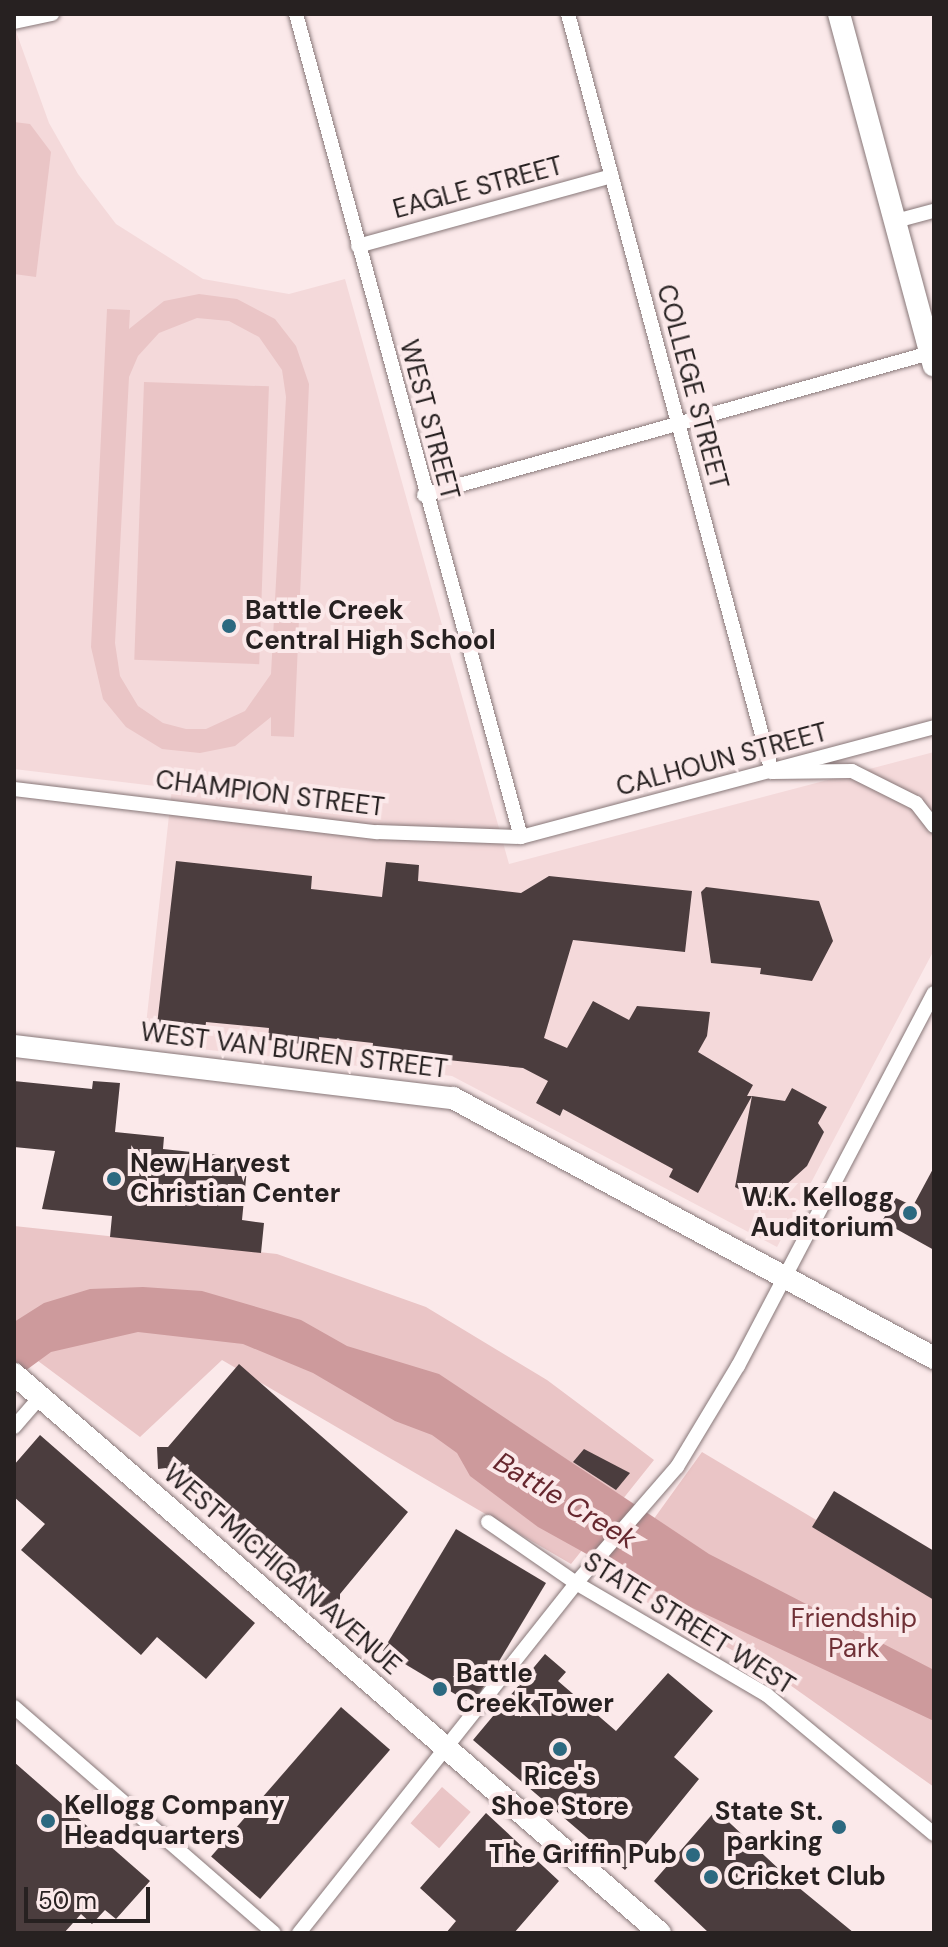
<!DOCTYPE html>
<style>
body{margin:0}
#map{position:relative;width:948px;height:1947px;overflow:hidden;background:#fbe9ea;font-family:"DM Sans",sans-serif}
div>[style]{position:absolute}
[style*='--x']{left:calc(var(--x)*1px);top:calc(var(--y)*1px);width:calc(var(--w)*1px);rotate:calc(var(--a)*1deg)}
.built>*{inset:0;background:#f4d9da}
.green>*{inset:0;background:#eac5c6;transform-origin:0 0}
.water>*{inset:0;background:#cd9a9c}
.building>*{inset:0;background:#4b3d3e;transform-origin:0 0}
.roads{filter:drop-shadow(0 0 2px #877778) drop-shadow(0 0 2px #877778)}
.street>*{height:14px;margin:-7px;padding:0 7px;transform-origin:7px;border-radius:7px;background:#fff}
.secondary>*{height:22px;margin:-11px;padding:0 11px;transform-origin:11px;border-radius:11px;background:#fff}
.dots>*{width:22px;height:22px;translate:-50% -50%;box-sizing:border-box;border:4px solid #fbe9ea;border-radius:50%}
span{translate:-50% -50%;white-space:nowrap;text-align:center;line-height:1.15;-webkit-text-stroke:8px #fbe9ea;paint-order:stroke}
.street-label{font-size:26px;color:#272121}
.poi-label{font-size:26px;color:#272121;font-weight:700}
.left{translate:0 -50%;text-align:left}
.right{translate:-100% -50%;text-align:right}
.park-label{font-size:26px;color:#703036}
.water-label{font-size:28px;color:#66272e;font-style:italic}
.frame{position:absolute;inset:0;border:16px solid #272121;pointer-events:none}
.scale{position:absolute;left:24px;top:1887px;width:126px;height:36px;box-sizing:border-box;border:4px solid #272121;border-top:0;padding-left:10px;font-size:24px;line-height:28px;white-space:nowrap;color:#272121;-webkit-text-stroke:6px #fbe9ea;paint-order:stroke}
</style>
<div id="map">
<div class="built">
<i style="clip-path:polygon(14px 26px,49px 123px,78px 174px,116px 224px,203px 279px,289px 294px,345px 279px,509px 864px,934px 752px,934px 950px,777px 1247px,452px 1076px,144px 1043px,172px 788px,14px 769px)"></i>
</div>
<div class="green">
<i style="clip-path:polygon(14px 122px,30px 124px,51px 152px,36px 277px,14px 274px)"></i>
<i style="clip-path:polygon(evenodd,199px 294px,237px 299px,275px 319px,296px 346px,309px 384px,294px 737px,271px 736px,271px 717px,235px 746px,200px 753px,162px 749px,126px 727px,103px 699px,91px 647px,107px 309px,130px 310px,129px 329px,164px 301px,199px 294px,197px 318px,229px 321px,259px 337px,282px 370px,286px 397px,271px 674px,245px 711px,206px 729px,186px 729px,163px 723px,138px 706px,120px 676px,115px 643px,129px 377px,138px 356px,159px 333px,197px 318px)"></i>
<i style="left:144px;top:382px;width:125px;height:278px;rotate:2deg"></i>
<i style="clip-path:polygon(14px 1226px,277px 1254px,426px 1307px,547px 1380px,654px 1460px,571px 1564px,222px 1360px,140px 1437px,14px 1343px)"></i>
<i style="clip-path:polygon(702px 1452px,934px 1590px,934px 1787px,773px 1673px,609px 1581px)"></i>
<i style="left:442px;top:1787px;width:38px;height:48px;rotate:41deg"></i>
</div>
<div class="water">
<i style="clip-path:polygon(143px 1287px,202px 1291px,301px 1320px,347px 1346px,439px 1374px,709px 1554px,934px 1670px,934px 1721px,639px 1583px,538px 1527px,470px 1476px,457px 1453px,432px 1435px,395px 1421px,313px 1373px,243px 1344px,138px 1332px,51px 1352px,14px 1379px,14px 1322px,44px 1303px,90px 1289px)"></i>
</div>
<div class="building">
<i style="clip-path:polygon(176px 861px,312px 876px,311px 889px,382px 897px,386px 862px,419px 865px,418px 881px,521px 893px,549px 876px,692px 891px,685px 952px,573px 940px,544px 1038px,567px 1048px,593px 1001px,629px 1020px,637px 1006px,710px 1012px,707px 1036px,698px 1052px,753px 1085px,747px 1096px,752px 1096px,698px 1193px,669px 1177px,673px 1169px,563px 1109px,560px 1116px,536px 1103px,548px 1081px,523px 1068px,372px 1052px,373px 1043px,319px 1037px,319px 1046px,268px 1040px,269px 1028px,206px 1022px,205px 1030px,157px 1025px)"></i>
<i style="clip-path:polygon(706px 887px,819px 901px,833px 941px,812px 981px,760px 974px,761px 968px,711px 963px,701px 892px)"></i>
<i style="clip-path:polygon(14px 1081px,92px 1089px,93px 1081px,120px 1083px,115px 1132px,164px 1137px,163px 1149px,248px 1158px,242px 1220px,264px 1223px,261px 1253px,110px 1237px,112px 1216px,42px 1209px,55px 1151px,14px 1147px)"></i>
<i style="clip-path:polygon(792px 1088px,827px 1107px,818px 1123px,824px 1132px,807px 1166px,765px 1204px,735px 1187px,752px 1096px,785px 1101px)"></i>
<i style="clip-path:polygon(934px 1167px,934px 1250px,882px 1221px,896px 1198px,913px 1206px)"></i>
<i style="clip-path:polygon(239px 1364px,408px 1512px,340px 1594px,340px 1606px,319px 1607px,318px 1599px,166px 1468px,158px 1469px,157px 1447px,168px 1447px)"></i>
<i style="clip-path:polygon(40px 1435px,255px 1623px,206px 1679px,157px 1637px,141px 1655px,21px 1550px,45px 1524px,14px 1497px,14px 1465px)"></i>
<i style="clip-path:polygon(584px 1449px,630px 1473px,616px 1490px,573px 1462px)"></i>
<i style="clip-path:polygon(834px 1491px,934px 1551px,934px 1600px,812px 1527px)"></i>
<i style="left:456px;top:1529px;width:105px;height:142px;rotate:31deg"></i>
<i style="clip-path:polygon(545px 1654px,566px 1672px,558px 1681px,616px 1731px,668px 1673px,713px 1711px,674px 1757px,699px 1779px,625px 1870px,473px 1740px)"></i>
<i style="left:341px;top:1707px;width:65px;height:198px;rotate:41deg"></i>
<i style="clip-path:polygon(14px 1762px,150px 1881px,116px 1919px,105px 1910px,92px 1924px,81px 1914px,64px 1933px,14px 1933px)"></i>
<i style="clip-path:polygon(716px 1810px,798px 1887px,854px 1933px,709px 1933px,654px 1881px)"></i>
<i style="clip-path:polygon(486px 1813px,559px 1881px,514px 1933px,446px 1933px,456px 1921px,420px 1888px)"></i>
</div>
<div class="roads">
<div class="street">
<i style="--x:296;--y:14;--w:853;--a:74.71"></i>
<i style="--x:568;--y:14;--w:785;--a:74.94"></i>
<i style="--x:772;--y:772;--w:80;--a:-0.7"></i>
<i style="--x:852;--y:771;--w:72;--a:26.6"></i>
<i style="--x:916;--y:803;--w:29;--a:52"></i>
<i style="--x:14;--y:22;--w:39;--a:-12"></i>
<i style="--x:896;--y:221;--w:39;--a:-15"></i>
<i style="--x:358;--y:246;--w:263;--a:-15.4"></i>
<i style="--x:424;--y:495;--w:526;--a:-15.68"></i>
<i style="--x:14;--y:789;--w:366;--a:6.8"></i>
<i style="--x:377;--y:832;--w:144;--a:2"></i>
<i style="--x:521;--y:837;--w:427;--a:-14.9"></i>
<i style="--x:14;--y:1427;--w:40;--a:-49"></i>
<i style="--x:488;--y:1522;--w:107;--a:34.7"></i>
<i style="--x:576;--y:1583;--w:221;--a:30.4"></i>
<i style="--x:767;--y:1695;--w:217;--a:39.8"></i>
<i style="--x:14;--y:1707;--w:344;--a:41"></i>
<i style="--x:299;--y:1933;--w:446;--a:-51.6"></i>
<i style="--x:576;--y:1583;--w:154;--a:-49"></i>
<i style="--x:677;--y:1467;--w:118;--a:-58.9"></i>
<i style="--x:738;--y:1366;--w:421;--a:-62.3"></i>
</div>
<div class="secondary">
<i style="--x:839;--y:14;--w:364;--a:74.9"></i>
<i style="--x:14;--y:1046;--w:442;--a:6.8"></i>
<i style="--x:453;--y:1098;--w:547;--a:28.39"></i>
<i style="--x:14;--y:1374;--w:854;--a:40.87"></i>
</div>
</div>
<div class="dots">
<i style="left:229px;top:626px;background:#2c6980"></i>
<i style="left:114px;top:1179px;background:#2c6980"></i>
<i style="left:910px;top:1213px;background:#2c6980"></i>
<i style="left:440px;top:1689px;background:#2c6980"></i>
<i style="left:560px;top:1749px;background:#2c6980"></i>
<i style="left:48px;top:1821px;background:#2c6980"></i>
<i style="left:839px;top:1827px;background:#2c6980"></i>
<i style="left:693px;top:1855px;background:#2c6980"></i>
<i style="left:711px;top:1877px;background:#2c6980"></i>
</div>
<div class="street-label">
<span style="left:478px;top:188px;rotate:-15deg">EAGLE STREET</span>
<span style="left:692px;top:387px;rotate:75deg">COLLEGE STREET</span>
<span style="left:429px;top:420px;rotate:75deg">WEST STREET</span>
<span style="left:722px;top:760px;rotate:-15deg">CALHOUN STREET</span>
<span style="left:270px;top:794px;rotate:7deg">CHAMPION STREET</span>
<span style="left:294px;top:1051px;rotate:7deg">WEST VAN BUREN STREET</span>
<span style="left:282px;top:1570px;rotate:41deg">WEST MICHIGAN AVENUE</span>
<span style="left:689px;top:1624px;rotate:32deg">STATE STREET WEST</span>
</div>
<div class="poi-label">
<span class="left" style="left:245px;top:626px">Battle Creek<br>Central High School</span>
<span class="left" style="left:130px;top:1179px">New Harvest<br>Christian Center</span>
<span class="right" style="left:894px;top:1213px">W.K. Kellogg<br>Auditorium</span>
<span class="left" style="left:456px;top:1689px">Battle<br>Creek Tower</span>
<span style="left:560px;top:1792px">Rice's<br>Shoe Store</span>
<span class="left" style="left:64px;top:1821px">Kellogg Company<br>Headquarters</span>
<span class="right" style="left:823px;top:1827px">State St.<br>parking</span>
<span class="right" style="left:677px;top:1855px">The Griffin Pub</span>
<span class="left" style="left:727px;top:1877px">Cricket Club</span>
</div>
<div class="park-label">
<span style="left:854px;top:1634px">Friendship<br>Park</span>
</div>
<div class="water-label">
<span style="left:565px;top:1501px;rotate:31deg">Battle Creek</span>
</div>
<div class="frame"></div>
<div class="scale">50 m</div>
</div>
